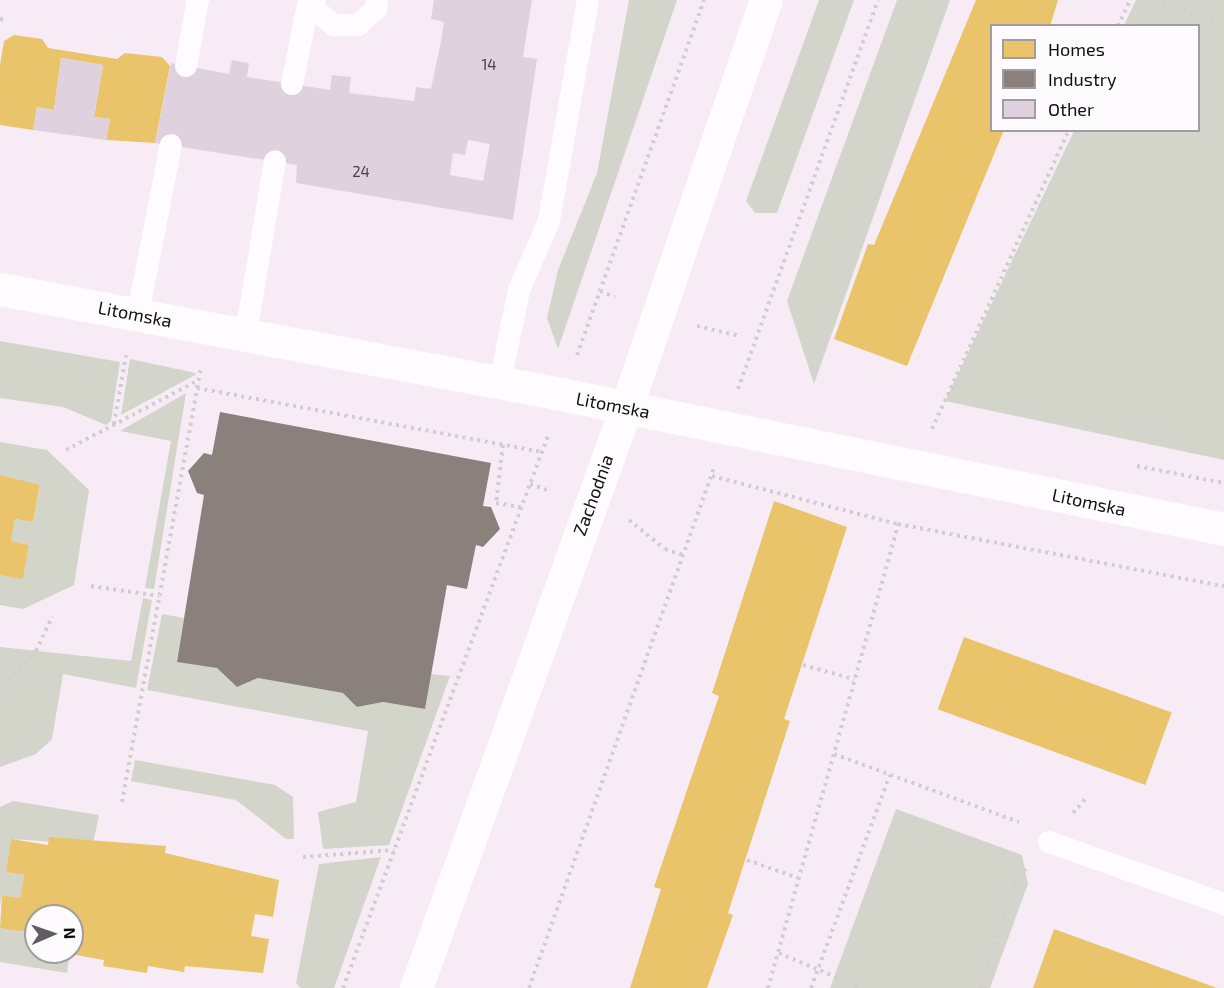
<!DOCTYPE html>
<style>
body{margin:0}
#map{position:relative;width:1224px;height:988px;overflow:hidden;background:#f7ecf6;font-family:"Exo 2",sans-serif}
div>[style]{position:absolute}
[style*='--x']{left:calc(var(--x)*1px);top:calc(var(--y)*1px);width:calc(var(--w)*1px);rotate:calc(var(--a)*1deg)}
.green>*{inset:0;background:#d3d5ca}
.homes>*{inset:0;background:#e9c46a;transform-origin:0 0}
.industry>*{inset:0;background:#8a817c}
.building>*{inset:0;background:#dfd1dd}
.path>*{height:4px;margin-top:-2px;transform-origin:0;background:repeating-linear-gradient(90deg,#d1ced1 0 3px,transparent 0 7.5px)}
.service>*{height:22px;margin:-11px;padding:0 11px;transform-origin:11px;border-radius:11px;background:#fefcfe}
.minor>*{height:33px;margin:-16.5px;padding:0 16.5px;transform-origin:16.5px;border-radius:16.5px;background:#fefcfe}
.tertiary>*{height:33px;margin:-16.5px;padding:0 16.5px;transform-origin:16.5px;border-radius:16.5px;background:#fefcfe}
span{translate:-50% -50%;white-space:nowrap;text-align:center;line-height:1.15;-webkit-text-stroke:6px #fefbfe;paint-order:stroke}
.number-label{font-size:15px;color:#494148}
.number-label span{-webkit-text-stroke-width:0}
.street-label{font-size:18px;color:#130d12}
.legend{position:absolute;left:990px;top:24px;width:210px;height:108px;box-sizing:border-box;background:#fefbfe;border:2px solid #a09ca0;margin:0;padding:8px 10px;list-style:none;font-size:18px;color:#130d12}
.legend li{display:flex;align-items:center;gap:12px;height:30px}
.legend b{width:30px;border:2px solid #a09ca0}
.north{position:absolute;left:24px;top:904px;width:60px;height:60px;box-sizing:border-box;background:#fefbfe;border:2px solid #a09ca0;border-radius:50%;rotate:88deg;font-size:16px;font-weight:700;line-height:24px;text-align:center;color:#130d12}
.north::after{content:'';display:block;margin:auto;width:21px;height:27px;background:#635b62;clip-path:polygon(50% 0,100% 100%,50% 72%,0 100%)}
</style>
<div id="map">
<div class="green">
<i style="clip-path:polygon(629px 0,677px 0,558px 349px,547px 318px,558px 270px,597px 173px)"></i>
<i style="clip-path:polygon(819px 0,854px 0,777px 213px,755px 213px,746px 201px)"></i>
<i style="clip-path:polygon(897px 0,950px 0,814px 384px,787px 301px)"></i>
<i style="clip-path:polygon(1136px 0,1224px 0,1224px 460px,945px 401px,1074px 131px,1198px 130px,1198px 26px,1124px 25px)"></i>
<i style="clip-path:polygon(0 341px,120px 362px,111px 421px,106px 425px,63px 407px,0 398px)"></i>
<i style="clip-path:polygon(130px 359px,191px 372px,197px 374px,121px 415px)"></i>
<i style="clip-path:polygon(186px 393px,154px 589px,145px 588px,171px 441px,120px 431px)"></i>
<i style="clip-path:polygon(0 442px,47px 450px,89px 490px,74px 585px,23px 609px,0 605px,0 575px,23px 578px,29px 545px,11px 541px,15px 519px,33px 522px,40px 486px,0 475px)"></i>
<i style="clip-path:polygon(143px 598px,152px 600px,136px 688px,63px 674px,52px 739px,36px 754px,0 767px,0 647px,131px 661px)"></i>
<i style="clip-path:polygon(162px 614px,184px 618px,177px 661px,217px 668px,237px 687px,258px 678px,343px 693px,358px 707px,383px 702px,425px 709px,431px 674px,450px 676px,389px 845px,323px 849px,318px 812px,356px 802px,368px 731px,147px 690px)"></i>
<i style="clip-path:polygon(135px 760px,275px 785px,293px 797px,294px 839px,286px 839px,236px 800px,131px 781px)"></i>
<i style="clip-path:polygon(13px 801px,99px 815px,94px 839px,87px 844px,11px 839px,6px 872px,24px 875px,20px 898px,2px 895px,0 906px,0 807px)"></i>
<i style="clip-path:polygon(896px 809px,1022px 855px,1028px 884px,990px 988px,830px 988px)"></i>
<i style="clip-path:polygon(381px 857px,334px 988px,301px 988px,296px 983px,319px 864px)"></i>
<i style="clip-path:polygon(0 928px,35px 934px,36px 952px,70px 952px,67px 973px,0 962px)"></i>
</div>
<div class="homes">
<i style="clip-path:polygon(976px 0,1058px 0,1050px 26px,992px 26px,992px 130px,1004px 130px,907px 366px,834px 339px,868px 244px,874px 245px)"></i>
<i style="clip-path:polygon(14px 35px,42px 39px,48px 48px,117px 59px,125px 53px,162px 57px,170px 66px,155px 143px,106px 140px,110px 119px,94px 117px,103px 65px,61px 58px,54px 110px,37px 107px,33px 130px,0 125px,0 65px,4px 41px)"></i>
<i style="clip-path:polygon(0 475px,40px 485px,33px 522px,15px 519px,11px 541px,29px 545px,23px 579px,0 575px)"></i>
<i style="clip-path:polygon(774px 501px,847px 527px,784px 719px,790px 721px,728px 913px,733px 915px,707px 988px,630px 988px,661px 889px,654px 887px,719px 696px,712px 693px)"></i>
<i style="left:964px;top:637px;width:221px;height:77px;rotate:20deg"></i>
<i style="clip-path:polygon(49px 837px,166px 846px,165px 853px,279px 880px,273px 917px,255px 914px,251px 936px,269px 939px,263px 973px,185px 966px,184px 972px,148px 966px,147px 973px,103px 966px,104px 960px,70px 954px,72px 916px,36px 916px,36px 934px,0 928px,2px 895px,20px 898px,24px 875px,6px 872px,11px 839px,48px 845px)"></i>
<i style="clip-path:polygon(1054px 929px,1217px 988px,1033px 988px)"></i>
</div>
<div class="industry">
<i style="clip-path:polygon(220px 412px,491px 463px,483px 506px,491px 507px,500px 529px,483px 547px,476px 545px,467px 589px,447px 585px,425px 709px,383px 702px,357px 707px,343px 693px,258px 678px,237px 687px,217px 668px,177px 662px,204px 495px,197px 493px,188px 471px,204px 453px,212px 455px)"></i>
</div>
<div class="building">
<i style="clip-path:polygon(evenodd,434px 0,532px 0,523px 57px,537px 59px,513px 220px,296px 183px,297px 165px,155px 143px,171px 63px,229px 74px,232px 60px,249px 63px,247px 77px,330px 90px,332px 75px,351px 77px,349px 93px,414px 101px,416px 87px,431px 89px,441px 41px,444px 22px,431px 19px,434px 0,468px 140px,490px 144px,483px 181px,450px 175px,453px 153px,465px 155px,468px 140px)"></i>
<i style="clip-path:polygon(61px 58px,103px 65px,94px 117px,110px 119px,106px 140px,33px 130px,37px 107px,54px 110px)"></i>
</div>
<div class="path">
<i style="--x:1155;--y:0;--w:73;--a:19.9"></i>
<i style="--x:0;--y:19;--w:7;--a:8"></i>
<i style="--x:1118;--y:26;--w:29;--a:-65"></i>
<i style="--x:600;--y:291;--w:16;--a:22"></i>
<i style="--x:697;--y:326;--w:44;--a:13.1"></i>
<i style="--x:577;--y:355;--w:377;--a:-70.3"></i>
<i style="--x:197;--y:388;--w:20;--a:-79"></i>
<i style="--x:738;--y:389;--w:413;--a:-70.2"></i>
<i style="--x:114;--y:424;--w:70;--a:-80.1"></i>
<i style="--x:932;--y:429;--w:329;--a:-65.4"></i>
<i style="--x:503;--y:445;--w:58;--a:96.9"></i>
<i style="--x:496;--y:503;--w:25;--a:9"></i>
<i style="--x:66;--y:450;--w:150;--a:-27.8"></i>
<i style="--x:1137;--y:466;--w:89;--a:11.1"></i>
<i style="--x:712;--y:476;--w:192;--a:14.5"></i>
<i style="--x:530;--y:484;--w:18;--a:19"></i>
<i style="--x:629;--y:520;--w:46;--a:38.9"></i>
<i style="--x:665;--y:549;--w:19;--a:18"></i>
<i style="--x:91;--y:586;--w:69;--a:8.4"></i>
<i style="--x:803;--y:665;--w:53;--a:15.4"></i>
<i style="--x:0;--y:692;--w:55;--a:-48.7"></i>
<i style="--x:36;--y:651;--w:38;--a:-65"></i>
<i style="--x:834;--y:754;--w:197;--a:20.2"></i>
<i style="--x:122;--y:802;--w:421;--a:-79.7"></i>
<i style="--x:197;--y:388;--w:351;--a:10.5"></i>
<i style="--x:1073;--y:813;--w:18;--a:-49"></i>
<i style="--x:303;--y:857;--w:91;--a:-4.4"></i>
<i style="--x:747;--y:860;--w:54;--a:19.4"></i>
<i style="--x:779;--y:953;--w:89;--a:23.1"></i>
<i style="--x:343;--y:988;--w:592;--a:-69.64"></i>
<i style="--x:529;--y:988;--w:552;--a:-70.42"></i>
<i style="--x:768;--y:988;--w:482;--a:-74.3"></i>
<i style="--x:898;--y:524;--w:332;--a:10.8"></i>
<i style="--x:811;--y:988;--w:227;--a:-69.7"></i>
<i style="--x:981;--y:988;--w:111;--a:-72.2"></i>
<i style="--x:1015;--y:882;--w:17;--a:-50"></i>
</div>
<div class="service">
<i style="--x:314;--y:0;--w:10;--a:84"></i>
<i style="--x:315;--y:10;--w:24;--a:38"></i>
<i style="--x:334;--y:25;--w:24;--a:0"></i>
<i style="--x:358;--y:25;--w:24;--a:-42"></i>
<i style="--x:376;--y:9;--w:9;--a:-84"></i>
<i style="--x:186;--y:66;--w:67;--a:-79.7"></i>
<i style="--x:292;--y:84;--w:86;--a:-78.6"></i>
<i style="--x:138;--y:314;--w:172;--a:-79"></i>
<i style="--x:246;--y:334;--w:175;--a:-80.5"></i>
<i style="--x:500;--y:382;--w:94;--a:-78.3"></i>
<i style="--x:519;--y:290;--w:75;--a:-66.5"></i>
<i style="--x:549;--y:221;--w:224;--a:-80"></i>
<i style="--x:1049;--y:842;--w:186;--a:19.5"></i>
</div>
<div class="minor">
<i style="--x:0;--y:289;--w:561;--a:10.59"></i>
<i style="--x:551;--y:392;--w:687;--a:11.51"></i>
</div>
<div class="tertiary">
<i style="--x:416;--y:988;--w:617;--a:-70.1"></i>
<i style="--x:626;--y:408;--w:431;--a:-71.1"></i>
</div>
<div class="number-label">
<span style="left:489px;top:65px">14</span>
<span style="left:361px;top:172px">24</span>
</div>
<div class="street-label">
<span style="left:135px;top:314px;rotate:11deg">Litomska</span>
<span style="left:613px;top:405px;rotate:11deg">Litomska</span>
<span style="left:593px;top:495px;rotate:-70deg">Zachodnia</span>
<span style="left:1089px;top:502px;rotate:12deg">Litomska</span>
</div>
<ul class="legend">
<li><b style="height:16px;background:#e9c46a"></b>Homes</li>
<li><b style="height:16px;background:#8a817c"></b>Industry</li>
<li><b style="height:16px;background:#dfd1dd"></b>Other</li>
</ul>
<div class="north">N</div>
</div>
